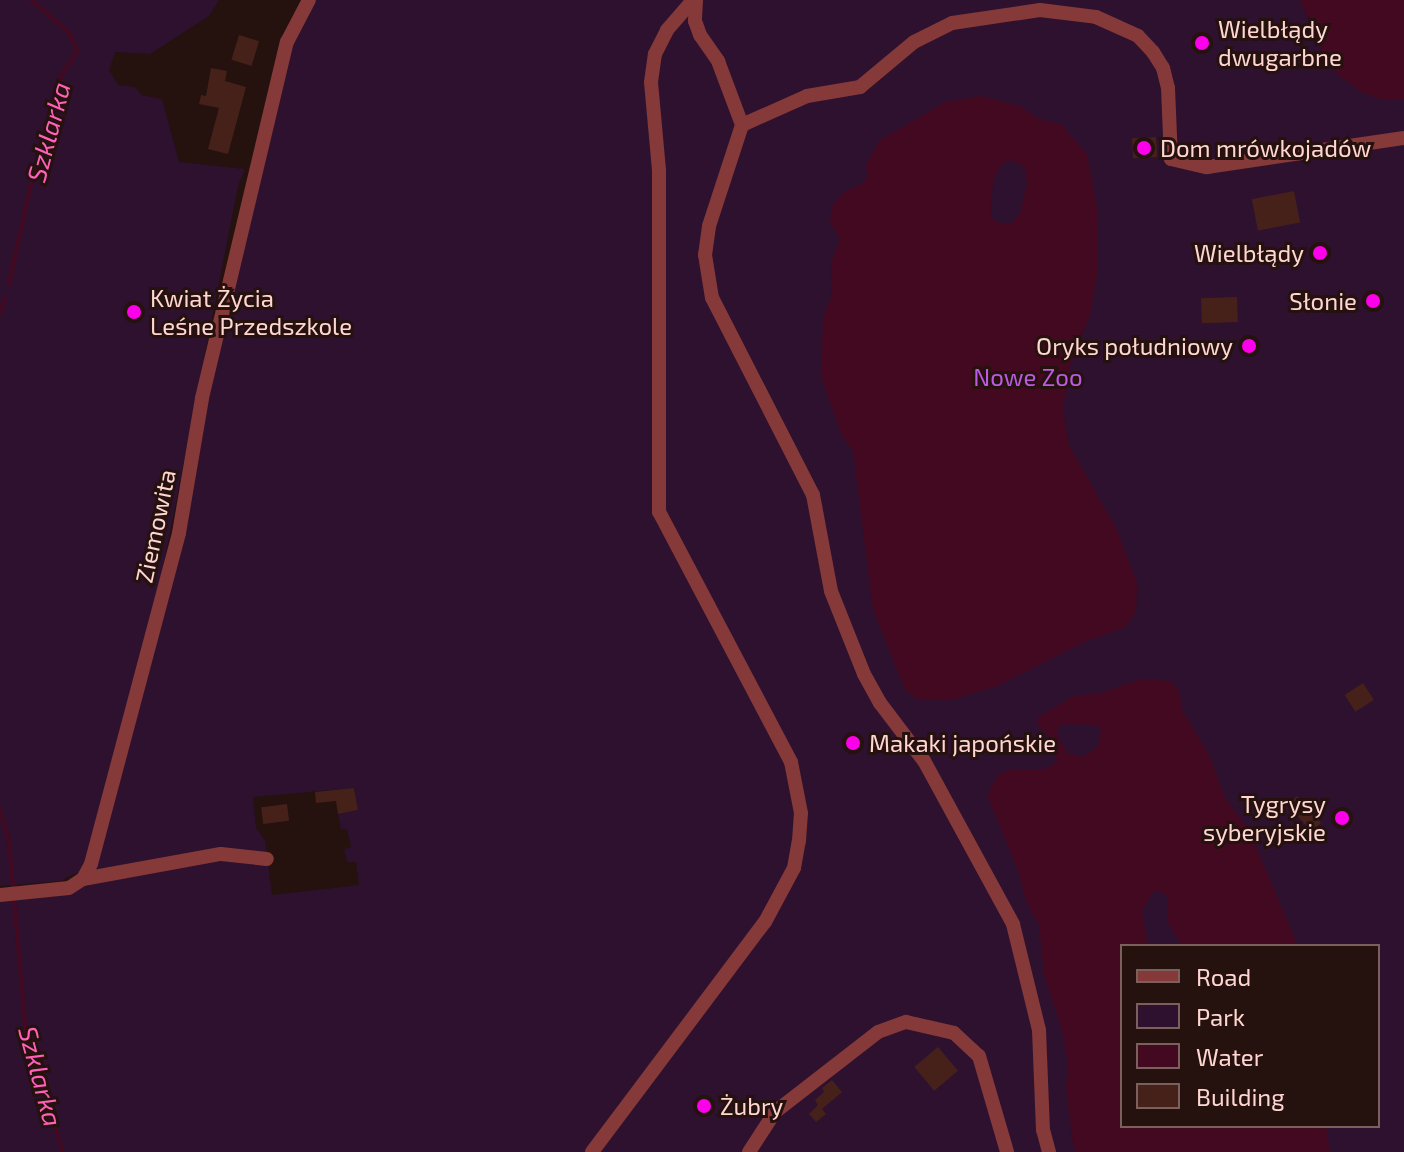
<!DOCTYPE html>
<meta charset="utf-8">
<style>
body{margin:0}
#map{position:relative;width:1404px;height:1152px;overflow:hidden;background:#25110e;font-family:"Exo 2",sans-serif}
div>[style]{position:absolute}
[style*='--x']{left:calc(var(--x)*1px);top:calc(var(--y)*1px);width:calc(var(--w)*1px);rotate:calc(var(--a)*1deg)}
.green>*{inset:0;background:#2d112f}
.water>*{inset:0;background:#430920}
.stream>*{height:4px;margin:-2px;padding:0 2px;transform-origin:2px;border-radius:2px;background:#430920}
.building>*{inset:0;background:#46211a;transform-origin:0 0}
.street>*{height:14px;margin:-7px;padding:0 7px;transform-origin:7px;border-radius:7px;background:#853938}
.dots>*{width:22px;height:22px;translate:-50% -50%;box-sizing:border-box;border:4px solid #25110e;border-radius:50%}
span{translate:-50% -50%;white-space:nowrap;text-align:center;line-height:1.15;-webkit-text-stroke:6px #25110e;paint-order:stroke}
.poi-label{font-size:24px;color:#ffd6d2}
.left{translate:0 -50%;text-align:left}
.right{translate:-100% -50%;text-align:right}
.park-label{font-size:24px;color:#bc5be2}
.street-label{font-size:24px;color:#ffd6d2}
.water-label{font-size:26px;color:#ff60ba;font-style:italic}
.legend{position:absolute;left:1120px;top:944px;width:260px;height:184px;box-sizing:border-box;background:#25110e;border:2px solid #7c605c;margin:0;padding:10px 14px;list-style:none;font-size:24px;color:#ffd6d2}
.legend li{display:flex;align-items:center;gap:16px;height:40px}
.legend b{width:40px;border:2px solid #7c605c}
</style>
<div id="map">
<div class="green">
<i style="clip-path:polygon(0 0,219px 0,209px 16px,150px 54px,115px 52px,109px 70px,118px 85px,135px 87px,142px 95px,162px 99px,179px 162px,245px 169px,238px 186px,152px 624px,88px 853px,79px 872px,60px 881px,0 886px)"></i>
<i style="clip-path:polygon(evenodd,314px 0,1404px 0,1404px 1152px,0 1152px,0 900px,81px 886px,207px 398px,292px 45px,314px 0,354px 788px,358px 810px,338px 814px,341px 829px,347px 829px,351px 847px,344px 849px,347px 862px,356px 862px,359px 885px,272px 895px,265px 840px,256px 828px,253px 797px,354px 788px,314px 0,1122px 946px,1378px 946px,1378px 1126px,1122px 1126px,1122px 946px)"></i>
</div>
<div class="water">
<i style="clip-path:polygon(1300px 0,1404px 0,1404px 99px,1383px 100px,1363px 93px,1338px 75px,1322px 51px)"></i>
<i style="clip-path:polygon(evenodd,981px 96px,1020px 106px,1039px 119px,1061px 124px,1087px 154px,1097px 209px,1098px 269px,1090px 315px,1070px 365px,1063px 409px,1069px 445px,1116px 528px,1137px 583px,1136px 612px,1125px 627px,1082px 643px,997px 686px,951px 700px,917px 699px,905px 690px,873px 609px,853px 451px,841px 434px,821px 376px,823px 318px,831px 297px,832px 260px,840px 239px,830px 222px,832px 206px,844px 192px,862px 184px,868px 175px,866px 165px,879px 141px,945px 102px,981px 96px,1012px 160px,1025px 168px,1027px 183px,1020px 214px,1012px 223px,1002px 224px,991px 218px,993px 180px,1002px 164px,1012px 160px)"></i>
<i style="clip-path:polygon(evenodd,1141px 679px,1170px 681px,1179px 691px,1182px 709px,1209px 755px,1225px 798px,1249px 830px,1298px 946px,1182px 946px,1167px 921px,1167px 897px,1162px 892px,1153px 892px,1142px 911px,1148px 946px,1122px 946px,1122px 1126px,1326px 1126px,1330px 1152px,1076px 1152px,1073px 1145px,1066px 1088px,1068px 1065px,1062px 1030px,1044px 974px,1039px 925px,1026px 901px,1019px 873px,987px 795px,999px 774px,1011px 769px,1044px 769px,1057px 762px,1054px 743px,1038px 724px,1038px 717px,1074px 696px,1101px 693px,1141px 679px,1067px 724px,1097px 725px,1101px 730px,1098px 746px,1083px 757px,1068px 753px,1057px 735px,1059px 725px,1067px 724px)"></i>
</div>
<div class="stream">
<i style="--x:9;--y:284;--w:117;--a:-77.6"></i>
<i style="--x:34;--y:170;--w:13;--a:-58"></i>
<i style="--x:41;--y:159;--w:82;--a:-77.3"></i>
<i style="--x:59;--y:79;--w:33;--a:-57"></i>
<i style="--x:77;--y:51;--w:18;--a:-112"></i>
<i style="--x:70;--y:34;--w:51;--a:-138.2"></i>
<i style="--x:0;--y:313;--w:16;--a:-72"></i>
<i style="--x:0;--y:810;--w:32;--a:74"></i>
<i style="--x:9;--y:841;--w:197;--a:85"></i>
<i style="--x:26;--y:1037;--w:121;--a:72.2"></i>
</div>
<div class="building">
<i style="left:239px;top:35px;width:21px;height:26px;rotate:17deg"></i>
<i style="clip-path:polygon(211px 68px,227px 71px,225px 81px,246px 87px,228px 154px,208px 149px,219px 108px,199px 104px,201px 95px,206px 96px)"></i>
<i style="left:1156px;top:137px;width:20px;height:24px;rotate:87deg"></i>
<i style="left:1294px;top:191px;width:32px;height:43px;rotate:79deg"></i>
<i style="left:1237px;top:297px;width:25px;height:36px;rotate:88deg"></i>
<i style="left:1363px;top:683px;width:20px;height:22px;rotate:57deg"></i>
<i style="clip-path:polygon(354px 788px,358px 810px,338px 814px,336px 801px,316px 803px,315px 792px)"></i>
<i style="left:1297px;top:796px;width:36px;height:13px;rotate:48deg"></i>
<i style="left:287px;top:804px;width:17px;height:26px;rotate:83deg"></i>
<i style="left:938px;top:1047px;width:31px;height:31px;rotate:50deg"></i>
<i style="clip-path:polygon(832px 1080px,842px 1092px,822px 1109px,826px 1114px,816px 1122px,809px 1114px,818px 1105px,815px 1100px,824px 1092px,822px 1088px)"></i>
</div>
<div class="street">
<i style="--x:696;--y:0;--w:21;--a:93"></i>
<i style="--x:695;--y:21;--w:15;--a:70"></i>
<i style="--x:700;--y:35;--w:32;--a:55"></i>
<i style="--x:718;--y:61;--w:68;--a:69.4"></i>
<i style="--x:83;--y:879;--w:17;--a:-62"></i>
<i style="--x:91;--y:864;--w:342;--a:-75.1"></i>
<i style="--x:179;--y:533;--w:137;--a:-80.3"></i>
<i style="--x:202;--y:398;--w:366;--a:-76.6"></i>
<i style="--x:287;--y:42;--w:47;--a:-62.4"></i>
<i style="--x:0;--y:895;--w:69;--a:-5.8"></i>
<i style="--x:69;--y:888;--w:17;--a:-33"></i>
<i style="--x:83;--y:879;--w:140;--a:-10.3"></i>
<i style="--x:221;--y:854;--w:46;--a:6.2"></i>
<i style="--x:592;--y:1152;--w:288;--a:-53.1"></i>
<i style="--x:765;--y:922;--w:61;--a:-61.8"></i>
<i style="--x:794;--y:868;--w:27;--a:-80"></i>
<i style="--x:799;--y:841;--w:28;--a:-86"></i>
<i style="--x:801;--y:813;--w:52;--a:-101.1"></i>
<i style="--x:791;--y:762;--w:283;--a:-117.8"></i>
<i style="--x:659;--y:512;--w:342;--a:-90"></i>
<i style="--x:659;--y:170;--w:88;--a:-95.2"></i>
<i style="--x:651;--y:82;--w:28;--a:-82"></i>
<i style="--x:655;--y:54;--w:27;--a:-63"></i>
<i style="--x:667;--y:30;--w:40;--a:-49"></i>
<i style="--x:749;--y:1152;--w:48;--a:-57"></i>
<i style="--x:775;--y:1112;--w:130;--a:-37.8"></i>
<i style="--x:878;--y:1032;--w:30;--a:-20"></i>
<i style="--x:906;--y:1022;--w:49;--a:12.9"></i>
<i style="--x:954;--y:1033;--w:34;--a:43"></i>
<i style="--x:979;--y:1056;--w:100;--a:73.7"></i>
<i style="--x:1049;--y:1152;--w:23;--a:-105"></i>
<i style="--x:1043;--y:1130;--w:100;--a:-92.3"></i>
<i style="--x:1039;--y:1030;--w:109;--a:-103.8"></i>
<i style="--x:1013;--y:924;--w:186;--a:-118.6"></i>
<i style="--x:924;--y:761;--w:73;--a:-127.2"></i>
<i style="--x:880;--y:703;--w:33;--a:-119"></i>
<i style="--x:864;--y:674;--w:89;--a:-111.7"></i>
<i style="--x:831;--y:591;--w:98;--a:-100.6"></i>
<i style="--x:813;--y:495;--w:221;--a:-117.1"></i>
<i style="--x:712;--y:298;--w:44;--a:-99.2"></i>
<i style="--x:705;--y:255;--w:29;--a:-82"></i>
<i style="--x:709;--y:226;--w:106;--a:-71.9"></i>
<i style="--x:742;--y:125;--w:71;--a:-24"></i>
<i style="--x:807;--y:96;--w:54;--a:-9.6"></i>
<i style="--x:860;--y:87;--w:70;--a:-39.8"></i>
<i style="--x:914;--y:42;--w:42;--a:-26.6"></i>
<i style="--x:952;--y:23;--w:89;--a:-8.4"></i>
<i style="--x:1040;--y:10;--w:56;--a:7.1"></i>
<i style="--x:1096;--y:17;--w:46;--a:24.3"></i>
<i style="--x:1138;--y:36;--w:22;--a:47"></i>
<i style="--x:1153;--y:52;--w:19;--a:58"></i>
<i style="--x:1163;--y:68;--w:21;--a:76"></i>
<i style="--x:1168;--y:88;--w:71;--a:87.6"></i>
<i style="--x:1171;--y:159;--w:37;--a:13"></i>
<i style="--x:1207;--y:167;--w:199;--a:-8.4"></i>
</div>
<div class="dots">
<i style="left:1202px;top:43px;background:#fd00eb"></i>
<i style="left:1144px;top:148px;background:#fd00eb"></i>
<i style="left:1320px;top:253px;background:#fd00eb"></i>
<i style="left:1373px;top:301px;background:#fd00eb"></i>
<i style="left:134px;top:312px;background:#fd00eb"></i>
<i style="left:1249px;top:346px;background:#fd00eb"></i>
<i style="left:853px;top:743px;background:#fd00eb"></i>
<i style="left:1342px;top:818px;background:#fd00eb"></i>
<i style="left:704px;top:1106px;background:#fd00eb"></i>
</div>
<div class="poi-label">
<span class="left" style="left:1218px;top:43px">Wielbłądy<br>dwugarbne</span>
<span class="left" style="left:1160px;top:148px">Dom mrówkojadów</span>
<span class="right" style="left:1304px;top:253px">Wielbłądy</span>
<span class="left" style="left:150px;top:312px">Kwiat Życia<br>Leśne Przedszkole</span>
<span class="right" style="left:1357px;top:301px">Słonie</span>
<span class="right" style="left:1233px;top:346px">Oryks południowy</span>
<span class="left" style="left:869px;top:743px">Makaki japońskie</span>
<span class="right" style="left:1326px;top:818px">Tygrysy<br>syberyjskie</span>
<span class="left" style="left:720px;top:1106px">Żubry</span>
</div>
<div class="park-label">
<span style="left:1028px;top:377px">Nowe Zoo</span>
</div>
<div class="street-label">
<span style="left:155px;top:526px;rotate:-78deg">Ziemowita</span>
</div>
<div class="water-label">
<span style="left:48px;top:132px;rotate:-75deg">Szklarka</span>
<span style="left:41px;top:1076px;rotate:75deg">Szklarka</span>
</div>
<ul class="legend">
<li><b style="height:10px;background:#853938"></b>Road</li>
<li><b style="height:22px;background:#2d112f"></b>Park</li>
<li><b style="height:22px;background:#430920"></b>Water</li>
<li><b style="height:22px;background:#46211a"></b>Building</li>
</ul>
</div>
